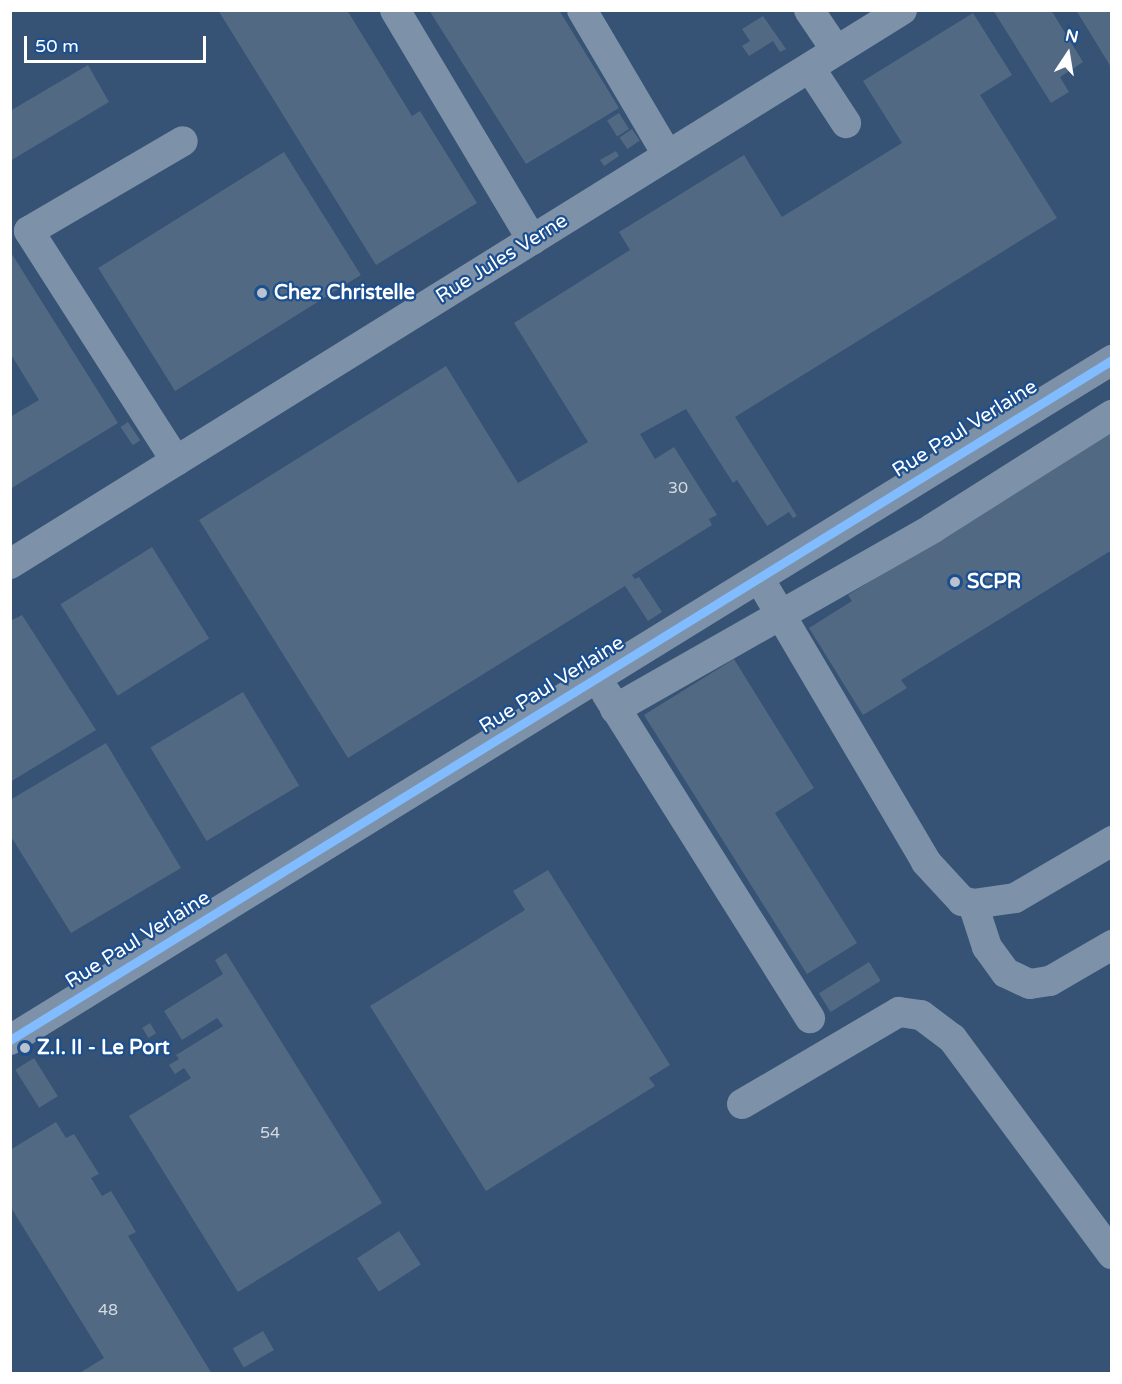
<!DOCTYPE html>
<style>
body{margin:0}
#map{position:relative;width:1122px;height:1384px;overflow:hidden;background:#365274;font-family:"Varela Round",sans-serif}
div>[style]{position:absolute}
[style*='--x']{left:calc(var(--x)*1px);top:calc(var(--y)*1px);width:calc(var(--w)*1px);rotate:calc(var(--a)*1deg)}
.building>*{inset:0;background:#526984;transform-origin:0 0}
.minor>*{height:30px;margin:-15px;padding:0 15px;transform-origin:15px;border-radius:15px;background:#7d92a8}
.cycleway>*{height:9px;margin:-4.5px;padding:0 4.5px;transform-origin:4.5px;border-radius:4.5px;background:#80bcff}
.dots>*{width:16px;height:16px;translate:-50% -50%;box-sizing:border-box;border:3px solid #1b4f8f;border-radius:50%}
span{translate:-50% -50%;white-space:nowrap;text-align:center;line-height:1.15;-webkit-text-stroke:4.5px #1b4f8f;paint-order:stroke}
.number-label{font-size:16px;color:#d4dae0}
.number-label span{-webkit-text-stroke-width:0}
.street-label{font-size:20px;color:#fff}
.poi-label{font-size:20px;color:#fff;font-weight:700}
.left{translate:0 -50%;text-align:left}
.frame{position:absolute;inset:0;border:12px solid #fff;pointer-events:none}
.north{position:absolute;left:1038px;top:24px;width:60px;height:60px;-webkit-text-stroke:4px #1b4f8f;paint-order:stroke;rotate:12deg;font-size:16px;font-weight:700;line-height:24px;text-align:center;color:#fff}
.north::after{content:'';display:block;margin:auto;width:21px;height:27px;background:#fff;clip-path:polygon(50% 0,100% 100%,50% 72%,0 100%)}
.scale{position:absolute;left:24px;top:36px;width:182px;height:27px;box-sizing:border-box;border:3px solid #fff;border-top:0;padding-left:8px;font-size:18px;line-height:21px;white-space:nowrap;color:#fff;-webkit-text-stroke:4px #1b4f8f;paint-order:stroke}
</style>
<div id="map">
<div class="building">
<i style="clip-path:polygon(218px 10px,347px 10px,412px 116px,420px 111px,477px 203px,376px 265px)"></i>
<i style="clip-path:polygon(429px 10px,559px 10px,619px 108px,526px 164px)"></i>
<i style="clip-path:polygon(993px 10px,1051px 10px,1083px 62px,1060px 77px,1069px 92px,1051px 103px)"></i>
<i style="clip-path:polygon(1076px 10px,1112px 10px,1112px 69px,1092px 36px)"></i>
<i style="clip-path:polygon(973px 13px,1012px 75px,980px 95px,1057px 218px,735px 417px,797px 516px,793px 518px,789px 512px,767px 526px,737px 480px,733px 483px,686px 409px,640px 434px,655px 459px,674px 447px,717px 515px,709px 519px,712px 525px,632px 575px,635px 579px,639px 577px,662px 612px,648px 621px,625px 586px,348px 758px,199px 520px,446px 366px,518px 483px,588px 442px,514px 323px,630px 250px,619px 232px,744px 155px,782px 217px,902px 143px,863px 81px)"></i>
<i style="clip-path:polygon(763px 16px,786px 49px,780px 52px,773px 41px,749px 56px,742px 46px,750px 41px,742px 29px)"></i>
<i style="clip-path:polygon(88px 65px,109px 102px,10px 161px,10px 111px)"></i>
<i style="left:619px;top:113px;width:19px;height:14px;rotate:58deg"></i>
<i style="left:632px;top:129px;width:14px;height:15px;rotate:56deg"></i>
<i style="clip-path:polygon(616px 151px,619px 156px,604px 166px,600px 160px)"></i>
<i style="left:284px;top:152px;width:145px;height:219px;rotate:58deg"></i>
<i style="clip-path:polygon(10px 251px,118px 423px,10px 489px,10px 417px,39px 400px,10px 353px)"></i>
<i style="left:128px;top:422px;width:22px;height:9px;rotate:56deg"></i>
<i style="clip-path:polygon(1112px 432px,1112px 550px,901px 680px,907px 688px,863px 715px,809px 628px,852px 601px,848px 595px)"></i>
<i style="left:152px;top:547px;width:108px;height:108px;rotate:58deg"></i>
<i style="clip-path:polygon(22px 615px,96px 730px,10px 782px,10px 621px)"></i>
<i style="clip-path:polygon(734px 659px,814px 788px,775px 813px,857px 943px,807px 974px,644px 715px)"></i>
<i style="left:243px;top:692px;width:109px;height:108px;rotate:59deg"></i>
<i style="clip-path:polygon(106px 743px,181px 868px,71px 933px,10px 835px,10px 800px)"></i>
<i style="clip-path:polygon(548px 870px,670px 1065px,649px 1078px,655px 1086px,650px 1089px,486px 1191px,370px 1006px,525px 910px,513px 891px)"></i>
<i style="clip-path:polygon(226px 953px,382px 1203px,238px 1292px,129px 1116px,191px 1078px,184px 1068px,175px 1074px,169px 1065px,179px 1059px,176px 1055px,223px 1026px,217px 1018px,182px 1040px,164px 1011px,223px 974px,215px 960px)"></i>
<i style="left:869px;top:962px;width:22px;height:59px;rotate:58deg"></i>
<i style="left:150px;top:1023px;width:12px;height:9px;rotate:59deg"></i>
<i style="left:34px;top:1058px;width:45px;height:22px;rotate:58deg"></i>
<i style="clip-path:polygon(56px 1122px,66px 1138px,74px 1134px,99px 1174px,91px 1178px,102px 1196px,111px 1191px,136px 1232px,128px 1236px,212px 1374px,78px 1374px,104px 1358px,10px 1206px,10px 1150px)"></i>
<i style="left:399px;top:1231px;width:40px;height:50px;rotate:57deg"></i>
<i style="left:263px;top:1331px;width:22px;height:35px;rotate:60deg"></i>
</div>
<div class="minor">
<i style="--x:395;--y:10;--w:268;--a:59.2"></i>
<i style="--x:582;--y:10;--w:169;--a:59.5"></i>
<i style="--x:809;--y:10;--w:48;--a:56"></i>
<i style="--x:810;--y:68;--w:66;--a:56.8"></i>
<i style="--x:176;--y:461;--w:273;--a:-122.6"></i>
<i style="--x:29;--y:231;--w:178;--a:-30.3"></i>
<i style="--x:10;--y:564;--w:1050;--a:-31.84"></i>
<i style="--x:759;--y:578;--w:329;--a:59.5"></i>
<i style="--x:926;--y:862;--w:53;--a:47.3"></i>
<i style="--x:962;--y:901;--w:11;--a:15"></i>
<i style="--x:973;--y:904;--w:42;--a:-8.1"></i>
<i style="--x:1015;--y:898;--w:113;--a:-30.4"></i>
<i style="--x:606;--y:693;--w:384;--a:57.9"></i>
<i style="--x:615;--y:709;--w:366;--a:-29.6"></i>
<i style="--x:933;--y:528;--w:212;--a:-32.3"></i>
<i style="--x:973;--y:904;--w:45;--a:72"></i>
<i style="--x:987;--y:947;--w:32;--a:54"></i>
<i style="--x:1006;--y:973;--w:26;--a:25"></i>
<i style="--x:1030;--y:984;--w:20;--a:-9"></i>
<i style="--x:1050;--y:981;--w:72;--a:-30.1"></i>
<i style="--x:10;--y:1040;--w:1295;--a:-31.68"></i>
<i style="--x:742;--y:1104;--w:182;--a:-30.4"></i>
<i style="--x:899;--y:1012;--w:22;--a:8"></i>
<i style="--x:921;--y:1015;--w:39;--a:37"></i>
<i style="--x:952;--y:1038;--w:269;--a:53.5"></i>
</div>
<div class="cycleway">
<i style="--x:10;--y:1040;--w:1295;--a:-31.68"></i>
</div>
<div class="dots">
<i style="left:262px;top:293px;background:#b9c2ce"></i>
<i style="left:955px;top:582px;background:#b9c2ce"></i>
<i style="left:25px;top:1048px;background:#b9c2ce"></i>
</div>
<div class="number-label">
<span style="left:678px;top:488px">30</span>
<span style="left:270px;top:1133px">54</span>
<span style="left:108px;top:1310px">48</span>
</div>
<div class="street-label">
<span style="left:502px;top:259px;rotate:-32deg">Rue Jules Verne</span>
<span style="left:965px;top:429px;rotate:-32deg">Rue Paul Verlaine</span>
<span style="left:552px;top:685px;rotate:-32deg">Rue Paul Verlaine</span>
<span style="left:138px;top:940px;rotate:-32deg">Rue Paul Verlaine</span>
</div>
<div class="poi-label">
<span class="left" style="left:274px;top:293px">Chez Christelle</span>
<span class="left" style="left:967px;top:582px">SCPR</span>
<span class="left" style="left:37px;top:1048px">Z.I. II - Le Port</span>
</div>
<div class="frame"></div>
<div class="north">N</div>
<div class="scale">50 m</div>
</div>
